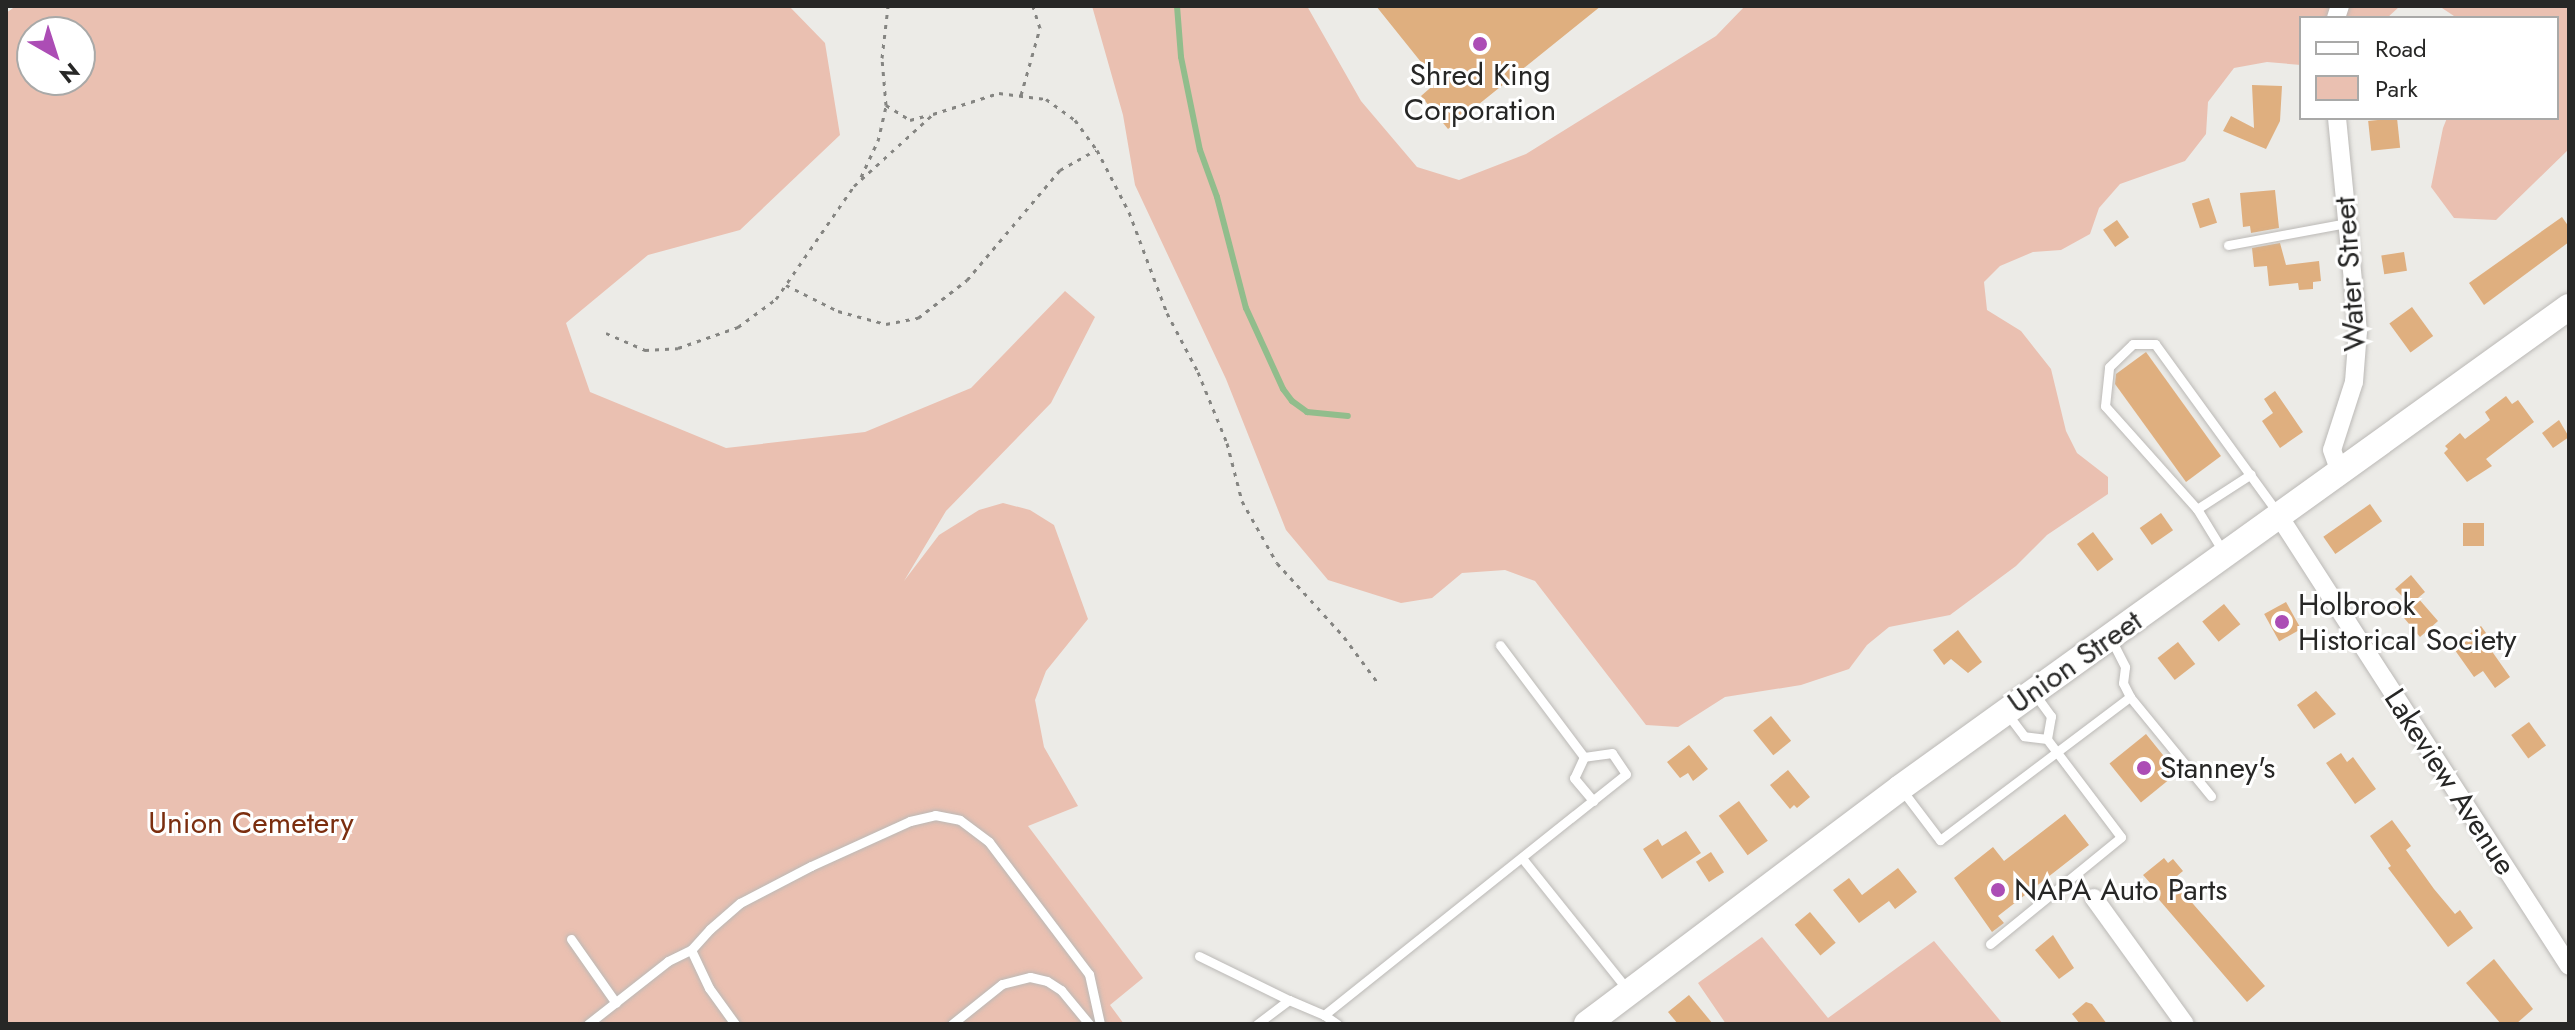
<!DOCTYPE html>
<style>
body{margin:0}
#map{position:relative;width:2575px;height:1030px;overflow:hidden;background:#ecebe7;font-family:Jost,sans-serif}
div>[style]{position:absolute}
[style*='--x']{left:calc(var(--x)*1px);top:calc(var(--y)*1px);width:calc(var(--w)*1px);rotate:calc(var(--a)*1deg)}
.green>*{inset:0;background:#eac0b1}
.stream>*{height:6px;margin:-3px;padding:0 3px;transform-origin:3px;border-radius:3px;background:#91bd8c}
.building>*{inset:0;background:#dfaf7f;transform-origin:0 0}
.path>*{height:3px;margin-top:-1.5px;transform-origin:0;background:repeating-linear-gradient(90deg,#858582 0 4px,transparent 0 10px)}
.roads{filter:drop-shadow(0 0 2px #bbb9b6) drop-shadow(0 0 2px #bbb9b6)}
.service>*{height:9px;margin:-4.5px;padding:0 4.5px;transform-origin:4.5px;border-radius:4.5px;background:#fff}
.minor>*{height:18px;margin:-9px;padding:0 9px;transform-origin:9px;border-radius:9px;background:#fff}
.secondary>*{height:26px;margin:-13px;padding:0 13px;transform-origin:13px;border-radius:13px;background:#fff}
.dots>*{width:22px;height:22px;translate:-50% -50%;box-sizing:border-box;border:4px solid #fff;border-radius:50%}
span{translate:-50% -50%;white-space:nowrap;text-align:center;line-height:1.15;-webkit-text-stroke:6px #fff;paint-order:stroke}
.poi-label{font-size:30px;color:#272726}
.left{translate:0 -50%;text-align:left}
.street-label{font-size:30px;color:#272726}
.park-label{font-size:30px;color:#7b2e0f}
.frame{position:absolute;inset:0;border:8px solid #272726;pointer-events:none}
.legend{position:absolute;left:2299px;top:16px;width:260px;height:104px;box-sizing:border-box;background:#fff;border:2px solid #a9a9a8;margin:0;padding:10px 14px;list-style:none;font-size:24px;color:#272726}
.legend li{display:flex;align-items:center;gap:16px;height:40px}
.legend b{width:40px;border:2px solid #a9a9a8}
.north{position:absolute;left:16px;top:16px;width:80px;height:80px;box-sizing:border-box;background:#fff;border:2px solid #a9a9a8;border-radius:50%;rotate:141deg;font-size:22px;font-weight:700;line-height:32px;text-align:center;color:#272726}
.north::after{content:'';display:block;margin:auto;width:28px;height:36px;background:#ac4db5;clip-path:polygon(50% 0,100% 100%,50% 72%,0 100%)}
</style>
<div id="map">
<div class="green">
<i style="clip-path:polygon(evenodd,16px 6px,789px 6px,825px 43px,840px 135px,740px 230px,648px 255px,566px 323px,590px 392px,726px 448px,865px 432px,971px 388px,1065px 291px,1095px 317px,1051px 403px,946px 511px,904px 581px,939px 535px,979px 510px,1003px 503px,1030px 510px,1054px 525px,1088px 619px,1046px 671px,1035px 700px,1044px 747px,1078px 806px,1028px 826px,1143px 978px,1110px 1005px,1124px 1024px,6px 1024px,6px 13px,16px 6px,32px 32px,80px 32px,80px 80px,32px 80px,32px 32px)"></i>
<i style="clip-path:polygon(1092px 6px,1307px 6px,1361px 101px,1417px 167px,1459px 180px,1526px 154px,1716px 36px,1745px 6px,2400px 6px,2387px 18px,2301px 18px,2301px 65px,2267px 62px,2234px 68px,2208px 102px,2206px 134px,2185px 161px,2120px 184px,2099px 208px,2090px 234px,2061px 250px,2033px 252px,2000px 266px,1984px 282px,1987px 310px,2021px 331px,2051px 369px,2066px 431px,2077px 453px,2108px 477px,2108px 494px,2047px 535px,2016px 566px,1950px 615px,1889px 627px,1867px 645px,1849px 669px,1801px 685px,1725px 697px,1678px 727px,1646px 725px,1535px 581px,1505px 570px,1462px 573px,1432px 598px,1401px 603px,1328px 580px,1286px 530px,1226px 379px,1135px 185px,1123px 115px)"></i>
<i style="clip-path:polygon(2439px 6px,2569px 6px,2569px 149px,2496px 220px,2454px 218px,2431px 187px,2443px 128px,2447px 118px,2557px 118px,2557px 18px,2457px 18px)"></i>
<i style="clip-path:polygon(1762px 937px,1828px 1018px,1934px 941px,2003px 1024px,1726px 1024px,1698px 983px)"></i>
</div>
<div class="stream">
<i style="--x:1177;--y:6;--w:51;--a:85.5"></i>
<i style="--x:1181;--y:57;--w:95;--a:78.5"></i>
<i style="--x:1200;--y:150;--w:50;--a:70.1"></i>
<i style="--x:1217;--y:197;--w:115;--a:75.4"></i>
<i style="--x:1246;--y:308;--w:89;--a:65.4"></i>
<i style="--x:1283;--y:389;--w:15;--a:53"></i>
<i style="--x:1292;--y:401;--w:19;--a:36"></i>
<i style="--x:1307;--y:412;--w:41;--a:5.6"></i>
</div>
<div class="building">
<i style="clip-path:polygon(1376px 6px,1601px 6px,1448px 129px,1421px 96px,1437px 82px)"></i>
<i style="clip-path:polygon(2252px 85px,2282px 86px,2280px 121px,2266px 149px,2223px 131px,2231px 116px,2254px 128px)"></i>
<i style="left:2397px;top:118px;width:30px;height:29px;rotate:84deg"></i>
<i style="clip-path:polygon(2275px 190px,2279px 228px,2251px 233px,2250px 226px,2243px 227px,2240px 193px)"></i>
<i style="left:2209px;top:198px;width:26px;height:18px;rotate:72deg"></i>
<i style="clip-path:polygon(2562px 217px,2569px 227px,2569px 242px,2484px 305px,2469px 283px)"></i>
<i style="left:2117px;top:220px;width:21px;height:17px;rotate:55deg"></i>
<i style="clip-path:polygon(2280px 243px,2286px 265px,2319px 261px,2321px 281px,2313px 282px,2313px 289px,2299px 290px,2298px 283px,2269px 286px,2267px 266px,2254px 267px,2252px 248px)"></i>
<i style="left:2404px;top:252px;width:19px;height:23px;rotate:81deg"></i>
<i style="left:2412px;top:307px;width:36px;height:28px;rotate:54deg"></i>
<i style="clip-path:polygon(2146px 352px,2221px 456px,2186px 482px,2115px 384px,2116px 374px)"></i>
<i style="clip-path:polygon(2275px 391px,2303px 432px,2280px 448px,2262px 421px,2273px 413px,2264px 399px)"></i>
<i style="clip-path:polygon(2506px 396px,2512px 404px,2518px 400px,2534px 422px,2486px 459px,2492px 466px,2467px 482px,2444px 453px,2448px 449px,2445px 446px,2460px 433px,2465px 439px,2490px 420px,2485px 412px)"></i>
<i style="clip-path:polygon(2559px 420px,2569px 437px,2553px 448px,2542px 433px)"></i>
<i style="left:2370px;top:504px;width:21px;height:57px;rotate:55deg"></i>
<i style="left:2161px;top:513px;width:21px;height:26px;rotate:55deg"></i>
<i style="left:2463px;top:523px;width:21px;height:23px"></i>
<i style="left:2093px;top:532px;width:34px;height:20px;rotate:53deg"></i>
<i style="clip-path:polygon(2411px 575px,2425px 592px,2418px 598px,2438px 621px,2420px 637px,2394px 606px,2404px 598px,2395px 589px)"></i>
<i style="left:2286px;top:602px;width:31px;height:25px;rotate:61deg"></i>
<i style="left:2224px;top:604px;width:26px;height:28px;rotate:51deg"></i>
<i style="clip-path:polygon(2481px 626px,2496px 647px,2491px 650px,2510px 677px,2495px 688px,2483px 671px,2474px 677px,2452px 646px)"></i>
<i style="clip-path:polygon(1958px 630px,1982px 662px,1968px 673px,1951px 659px,1944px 665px,1933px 650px)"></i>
<i style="left:2178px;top:642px;width:28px;height:26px;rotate:52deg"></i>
<i style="clip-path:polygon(2316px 691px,2336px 714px,2314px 729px,2297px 705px)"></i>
<i style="left:1771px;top:716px;width:32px;height:23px;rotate:51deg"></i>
<i style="left:2529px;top:722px;width:29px;height:22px;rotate:54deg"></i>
<i style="left:2146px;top:734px;width:50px;height:47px;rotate:51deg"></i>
<i style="clip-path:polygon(1689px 745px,1708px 769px,1693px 781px,1688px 773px,1680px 778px,1667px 762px)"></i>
<i style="clip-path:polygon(2341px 753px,2347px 762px,2353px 757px,2376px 789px,2355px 804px,2326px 763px)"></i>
<i style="clip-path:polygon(1788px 770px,1810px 797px,1797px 808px,1794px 805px,1790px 809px,1770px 785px)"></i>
<i style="left:1739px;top:801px;width:49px;height:25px;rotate:54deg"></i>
<i style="clip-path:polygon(2065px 814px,2089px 845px,1998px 916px,2004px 923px,1992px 932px,1954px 878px,1993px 847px,2004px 861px)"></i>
<i style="clip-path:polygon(2392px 820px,2411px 846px,2406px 850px,2434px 889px,2455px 914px,2460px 910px,2473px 928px,2448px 947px,2388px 868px,2391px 866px,2370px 836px)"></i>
<i style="clip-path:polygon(1686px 831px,1701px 853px,1662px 879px,1643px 849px,1658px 839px,1662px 846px)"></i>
<i style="left:1711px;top:852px;width:24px;height:18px;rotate:57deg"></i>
<i style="clip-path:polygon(2164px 858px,2168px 863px,2173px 859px,2183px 871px,2177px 876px,2184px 885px,2180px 889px,2265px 986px,2247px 1002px,2149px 888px,2152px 885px,2143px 875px)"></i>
<i style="clip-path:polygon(1898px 868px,1917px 892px,1895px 909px,1889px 901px,1859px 923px,1833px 890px,1849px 878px,1862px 895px)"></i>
<i style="left:1810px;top:912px;width:40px;height:20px;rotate:50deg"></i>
<i style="clip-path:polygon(2053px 935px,2074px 968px,2059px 979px,2035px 950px)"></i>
<i style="clip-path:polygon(2494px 959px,2533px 1009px,2516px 1024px,2501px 1024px,2466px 983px)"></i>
<i style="clip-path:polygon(1689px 995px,1713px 1024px,1678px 1024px,1668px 1012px)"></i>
<i style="clip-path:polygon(2086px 1002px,2092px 1004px,2107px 1024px,2080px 1024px,2072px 1014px)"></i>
</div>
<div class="path">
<i style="--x:1021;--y:95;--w:70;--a:-74.2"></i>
<i style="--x:1040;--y:28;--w:23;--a:-108"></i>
<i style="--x:886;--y:105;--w:28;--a:32"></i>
<i style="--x:910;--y:120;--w:20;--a:-15"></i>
<i style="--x:861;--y:177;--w:40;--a:-65"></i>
<i style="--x:878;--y:141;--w:37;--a:-77"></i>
<i style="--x:886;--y:105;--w:47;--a:-94.9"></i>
<i style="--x:882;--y:58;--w:52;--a:-83.4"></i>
<i style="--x:786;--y:285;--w:58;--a:26.6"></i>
<i style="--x:838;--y:311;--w:50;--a:15.2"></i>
<i style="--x:886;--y:324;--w:33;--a:-11"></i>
<i style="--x:918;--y:318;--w:62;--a:-37.8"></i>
<i style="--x:967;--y:280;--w:144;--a:-49.8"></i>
<i style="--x:1060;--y:170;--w:41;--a:-29.1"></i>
<i style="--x:606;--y:333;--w:43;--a:23.6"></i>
<i style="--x:645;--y:350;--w:33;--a:-3"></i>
<i style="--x:678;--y:348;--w:64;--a:-19.3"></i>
<i style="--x:738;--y:327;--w:47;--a:-36.4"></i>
<i style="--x:776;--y:299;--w:137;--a:-55.4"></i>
<i style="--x:854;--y:186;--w:107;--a:-42.3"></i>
<i style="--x:933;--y:114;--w:69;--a:-17.7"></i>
<i style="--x:999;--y:93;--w:47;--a:7.3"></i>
<i style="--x:1046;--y:99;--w:36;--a:36"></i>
<i style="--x:1075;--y:120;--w:37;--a:54"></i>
<i style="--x:1097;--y:150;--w:70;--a:62.7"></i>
<i style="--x:1129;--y:212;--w:108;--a:69.4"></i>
<i style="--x:1167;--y:313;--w:67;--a:62.3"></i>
<i style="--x:1198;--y:372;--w:77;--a:67.8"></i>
<i style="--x:1227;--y:443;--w:60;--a:75.5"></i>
<i style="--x:1242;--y:501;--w:71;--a:60.6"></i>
<i style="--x:1277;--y:563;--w:100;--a:47.8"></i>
<i style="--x:1344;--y:637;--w:57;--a:53.5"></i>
</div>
<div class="roads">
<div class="service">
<i style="--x:2228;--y:245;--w:121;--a:-10.5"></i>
<i style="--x:2197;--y:509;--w:64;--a:-32.9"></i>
<i style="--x:2224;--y:553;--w:52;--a:-121.5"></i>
<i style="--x:2197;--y:509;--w:138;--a:-131.8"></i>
<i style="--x:2105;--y:406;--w:39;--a:-84"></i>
<i style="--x:2109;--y:367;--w:33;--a:-44"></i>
<i style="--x:2133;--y:344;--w:22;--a:0"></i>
<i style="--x:2155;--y:344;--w:209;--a:54"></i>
<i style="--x:2112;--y:641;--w:29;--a:63"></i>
<i style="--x:2125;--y:667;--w:16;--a:97"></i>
<i style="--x:2123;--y:683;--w:16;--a:63"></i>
<i style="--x:2130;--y:697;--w:128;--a:50.7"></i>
<i style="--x:2034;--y:693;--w:29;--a:54"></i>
<i style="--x:2051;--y:716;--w:23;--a:100"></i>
<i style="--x:1584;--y:757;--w:23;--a:115"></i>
<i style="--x:1574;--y:778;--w:30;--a:50"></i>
<i style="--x:1902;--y:790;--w:63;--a:52.8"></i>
<i style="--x:1940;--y:840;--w:238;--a:-37"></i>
<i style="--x:1522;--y:858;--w:168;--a:51.3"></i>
<i style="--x:571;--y:939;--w:78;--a:54.9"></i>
<i style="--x:1990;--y:944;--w:169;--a:-39.2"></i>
<i style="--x:2121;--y:837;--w:123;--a:-127.1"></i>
<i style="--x:2047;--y:739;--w:23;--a:-173"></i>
<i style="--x:2024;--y:736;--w:26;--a:-127"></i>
<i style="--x:1199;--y:956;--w:100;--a:26.1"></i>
<i style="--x:588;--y:1024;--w:102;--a:-38.2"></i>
<i style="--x:668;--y:961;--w:25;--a:-26"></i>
<i style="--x:735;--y:1024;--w:44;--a:-125.8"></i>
<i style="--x:709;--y:988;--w:42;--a:-115.3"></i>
<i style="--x:691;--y:950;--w:28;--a:-48"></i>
<i style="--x:710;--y:929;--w:40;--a:-41"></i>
<i style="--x:740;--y:903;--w:80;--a:-27.5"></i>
<i style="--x:811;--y:866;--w:109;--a:-24.4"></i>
<i style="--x:910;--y:821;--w:26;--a:-13"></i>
<i style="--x:935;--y:815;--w:25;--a:11"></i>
<i style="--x:960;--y:820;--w:36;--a:37"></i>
<i style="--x:989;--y:842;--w:166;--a:52.9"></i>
<i style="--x:1089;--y:974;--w:51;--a:77.6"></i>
<i style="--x:952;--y:1024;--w:64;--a:-38.7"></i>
<i style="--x:1002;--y:984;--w:29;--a:-14"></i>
<i style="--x:1030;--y:977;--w:17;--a:13"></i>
<i style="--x:1047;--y:981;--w:17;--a:33"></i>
<i style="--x:1061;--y:990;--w:44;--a:50.5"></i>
<i style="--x:1257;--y:1024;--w:40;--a:-37"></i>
<i style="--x:1289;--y:1000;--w:38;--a:23"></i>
<i style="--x:1337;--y:1024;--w:16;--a:-145"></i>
<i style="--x:1324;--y:1015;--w:386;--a:-38.6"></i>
<i style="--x:1626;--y:774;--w:25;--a:-124"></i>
<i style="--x:1612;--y:753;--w:28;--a:172"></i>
<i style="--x:1584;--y:757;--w:140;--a:-126.9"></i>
</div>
<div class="minor">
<i style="--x:2336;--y:18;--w:13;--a:-72"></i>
<i style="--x:2337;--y:118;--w:214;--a:84.4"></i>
<i style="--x:2358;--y:331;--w:51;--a:94.5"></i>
<i style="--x:2354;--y:382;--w:71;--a:107.9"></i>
<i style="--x:2332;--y:450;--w:23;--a:70"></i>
<i style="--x:2279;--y:516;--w:535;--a:57.2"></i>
<i style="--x:2094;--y:898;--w:155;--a:54.2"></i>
</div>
<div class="secondary">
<i style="--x:1587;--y:1024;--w:392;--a:-37"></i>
<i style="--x:1900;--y:788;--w:824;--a:-35.72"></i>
</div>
</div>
<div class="dots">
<i style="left:1480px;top:44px;background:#ac4db5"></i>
<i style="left:2282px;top:622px;background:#ac4db5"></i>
<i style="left:2144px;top:768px;background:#ac4db5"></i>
<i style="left:1998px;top:890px;background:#ac4db5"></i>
</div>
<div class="poi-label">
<span style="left:1480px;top:92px">Shred King<br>Corporation</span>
<span class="left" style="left:2298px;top:622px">Holbrook<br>Historical Society</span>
<span class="left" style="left:2160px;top:768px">Stanney's</span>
<span class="left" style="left:2014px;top:890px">NAPA Auto Parts</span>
</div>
<div class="street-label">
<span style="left:2350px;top:274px;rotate:-94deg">Water Street</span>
<span style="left:2075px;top:662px;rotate:-35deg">Union Street</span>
<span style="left:2450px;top:782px;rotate:57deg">Lakeview Avenue</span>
</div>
<div class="park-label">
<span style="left:251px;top:823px">Union Cemetery</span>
</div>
<div class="frame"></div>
<ul class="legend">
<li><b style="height:10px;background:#fff"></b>Road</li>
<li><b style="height:22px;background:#eac0b1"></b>Park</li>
</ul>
<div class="north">N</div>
</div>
